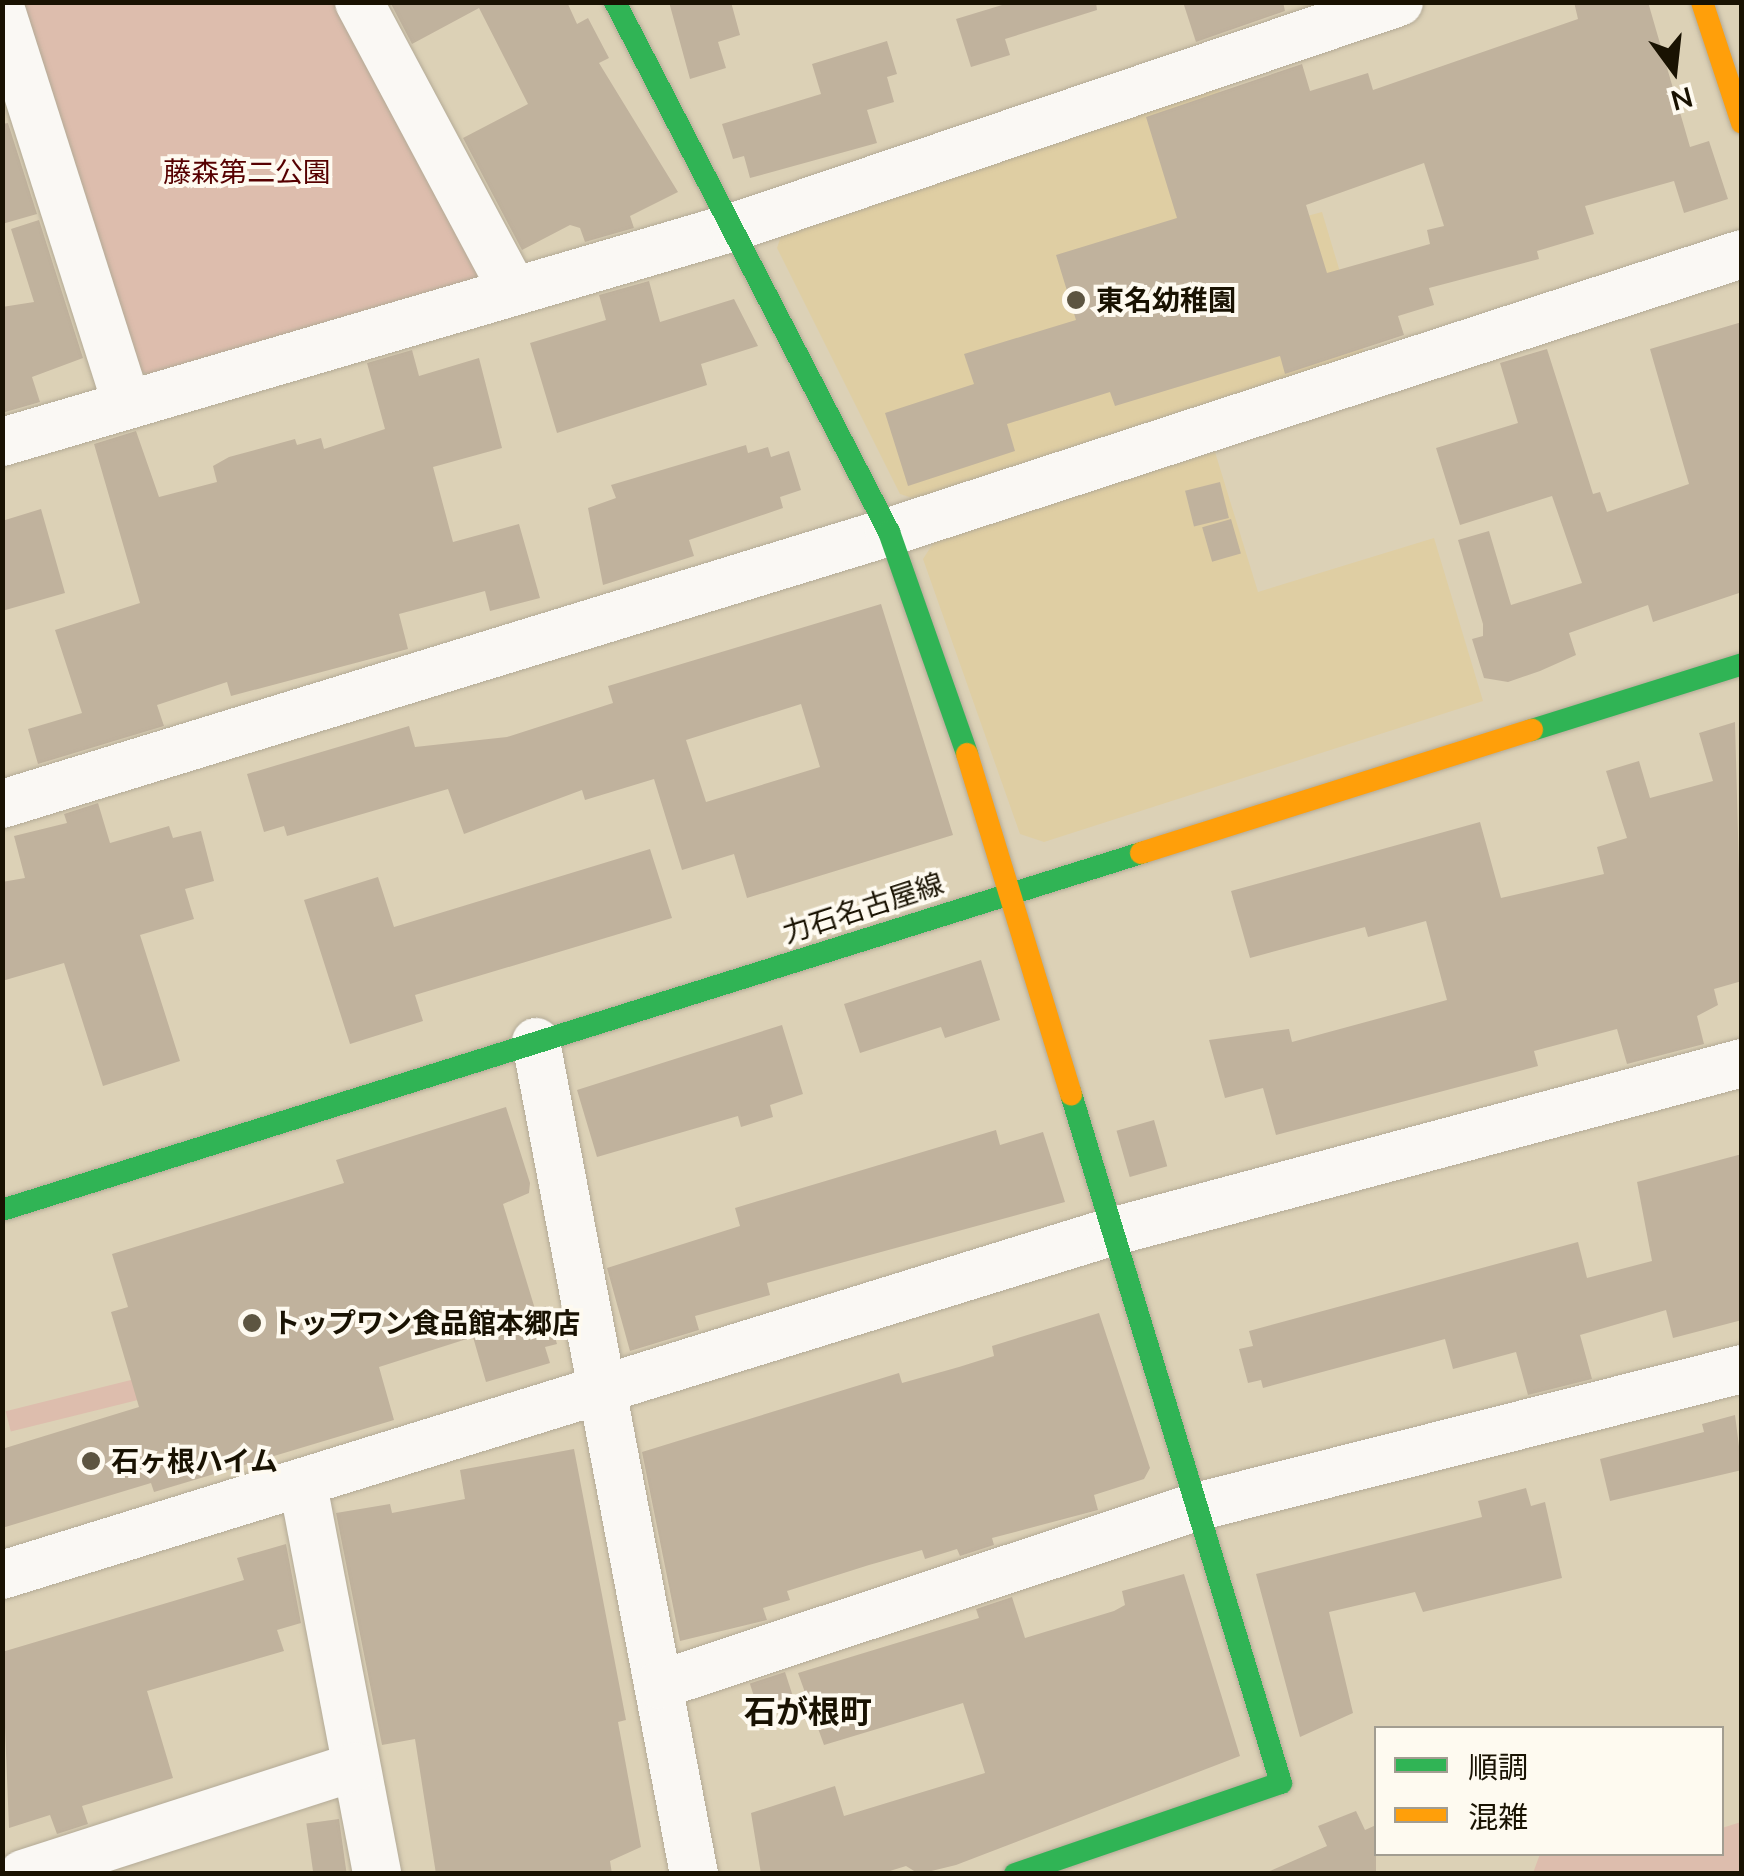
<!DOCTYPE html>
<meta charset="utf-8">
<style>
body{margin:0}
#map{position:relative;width:1744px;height:1876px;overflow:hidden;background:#dcd1b6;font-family:Mulish,"Noto Sans JP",sans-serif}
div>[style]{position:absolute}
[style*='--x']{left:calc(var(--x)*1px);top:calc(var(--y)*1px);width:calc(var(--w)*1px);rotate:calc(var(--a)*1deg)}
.built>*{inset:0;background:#dfcea3}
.green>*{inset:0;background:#ddbdad;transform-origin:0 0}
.building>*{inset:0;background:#c0b29d;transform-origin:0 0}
.roads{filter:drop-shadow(0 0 2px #b3aa96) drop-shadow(0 0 2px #b3aa96)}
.street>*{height:48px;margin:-24px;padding:0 24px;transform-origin:24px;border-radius:24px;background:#faf8f4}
.fast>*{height:22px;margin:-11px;padding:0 11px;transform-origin:11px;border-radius:11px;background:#30b455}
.slow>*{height:22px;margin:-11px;padding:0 11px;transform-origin:11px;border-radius:11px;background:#ff9f0a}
.dots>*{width:28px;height:28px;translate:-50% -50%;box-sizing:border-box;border:5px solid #fefaf0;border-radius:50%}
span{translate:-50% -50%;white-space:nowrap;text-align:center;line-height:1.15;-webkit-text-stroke:8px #fefaf0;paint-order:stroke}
.park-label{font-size:28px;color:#560000}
.poi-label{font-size:28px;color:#191202;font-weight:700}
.left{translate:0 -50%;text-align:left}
.street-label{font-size:28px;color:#191202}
.quarter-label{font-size:32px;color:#191202;font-weight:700}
.frame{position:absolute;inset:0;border:5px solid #191202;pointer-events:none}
.legend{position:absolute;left:1374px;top:1726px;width:350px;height:130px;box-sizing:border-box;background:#fefaf0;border:2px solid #a29d91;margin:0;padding:12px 18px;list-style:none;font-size:30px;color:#191202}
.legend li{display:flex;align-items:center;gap:20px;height:50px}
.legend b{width:50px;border:2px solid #a29d91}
.north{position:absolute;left:1624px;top:20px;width:100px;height:100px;-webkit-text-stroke:8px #fefaf0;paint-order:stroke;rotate:165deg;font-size:28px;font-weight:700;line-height:40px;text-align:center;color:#191202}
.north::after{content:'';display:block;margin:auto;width:35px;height:45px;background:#191202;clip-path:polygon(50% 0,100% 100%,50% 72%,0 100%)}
</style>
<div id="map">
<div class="built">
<i style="clip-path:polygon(1218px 85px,1263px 228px,1322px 212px,1364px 352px,918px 500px,900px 494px,777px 248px,784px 227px)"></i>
<i style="clip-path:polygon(1215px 452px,1258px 592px,1434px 538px,1483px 701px,1044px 842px,1020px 834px,923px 559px,936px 539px)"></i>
</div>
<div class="green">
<i style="clip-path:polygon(19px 3px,341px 3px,488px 268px,478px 281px,154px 376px,140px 371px)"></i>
<i style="left:159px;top:1373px;width:21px;height:158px;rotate:76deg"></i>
<i style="clip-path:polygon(1741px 1822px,1741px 1873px,1533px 1873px,1540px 1854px,1722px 1854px,1722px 1828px)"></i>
</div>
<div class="building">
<i style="clip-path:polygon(390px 2px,567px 2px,577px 24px,588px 18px,609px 58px,599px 63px,678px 192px,630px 216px,634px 228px,585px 242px,580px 228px,570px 225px,522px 250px,463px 138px,528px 104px,479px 8px,412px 44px)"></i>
<i style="clip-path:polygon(669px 2px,731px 2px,740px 35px,718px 42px,726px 68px,690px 79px)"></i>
<i style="clip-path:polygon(1012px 2px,1096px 2px,1097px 10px,1005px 39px,1010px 55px,971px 67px,956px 19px)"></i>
<i style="clip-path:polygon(1183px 2px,1283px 2px,1285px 11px,1196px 42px)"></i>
<i style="clip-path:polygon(evenodd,1574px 2px,1648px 2px,1690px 147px,1709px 141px,1728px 199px,1684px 213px,1674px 181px,1585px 206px,1594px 234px,1537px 251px,1539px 259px,1429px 288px,1434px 305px,1398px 316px,1404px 335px,1285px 374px,1280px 356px,1115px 406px,1110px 392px,1007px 424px,1015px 451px,908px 486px,885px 413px,974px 384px,964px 354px,1076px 320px,1056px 255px,1177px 218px,1146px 117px,1302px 64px,1310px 91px,1368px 73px,1373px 90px,1578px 19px,1574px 2px,1424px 163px,1444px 226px,1427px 230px,1430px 244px,1327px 273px,1306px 205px,1424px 163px)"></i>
<i style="clip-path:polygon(887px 41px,897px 74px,887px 77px,894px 102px,867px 110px,877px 143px,750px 178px,744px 156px,733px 159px,722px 124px,821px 94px,812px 64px)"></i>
<i style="clip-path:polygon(8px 123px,37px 214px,2px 224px,2px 124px)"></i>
<i style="clip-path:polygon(39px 220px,83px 358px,32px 377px,40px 402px,2px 413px,2px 307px,34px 302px,11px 229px)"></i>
<i style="clip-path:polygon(649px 281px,660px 322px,734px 299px,758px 346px,701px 364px,707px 385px,557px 433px,530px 343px,606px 320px,599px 295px)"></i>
<i style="clip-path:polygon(1742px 322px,1742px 592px,1653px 622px,1648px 605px,1569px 633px,1576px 655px,1540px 671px,1508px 682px,1484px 678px,1472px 639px,1483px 636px,1483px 624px,1458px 540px,1489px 531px,1511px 605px,1582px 583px,1552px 496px,1460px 525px,1436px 448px,1518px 423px,1500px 363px,1547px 349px,1593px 494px,1600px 492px,1607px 512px,1689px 484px,1650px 349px)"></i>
<i style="clip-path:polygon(412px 350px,419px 376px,479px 358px,502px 448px,433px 467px,453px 542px,519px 524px,540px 598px,490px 611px,485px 591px,399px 614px,408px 649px,231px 696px,227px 682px,157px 705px,164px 726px,38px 764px,28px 729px,82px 713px,55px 630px,140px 603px,94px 444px,136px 431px,159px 497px,217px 482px,213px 466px,229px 457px,295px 439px,297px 445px,321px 438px,324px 449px,385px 429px,367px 363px)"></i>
<i style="clip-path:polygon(746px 445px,748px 453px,768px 447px,771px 457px,789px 451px,801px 490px,780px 497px,783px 508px,689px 540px,694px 556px,603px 585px,588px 508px,616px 498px,611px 485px)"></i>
<i style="left:1220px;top:482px;width:37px;height:36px;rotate:76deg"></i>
<i style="clip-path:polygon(41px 509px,65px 593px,2px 611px,2px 521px)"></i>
<i style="left:1231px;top:519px;width:36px;height:30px;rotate:74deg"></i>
<i style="clip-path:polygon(evenodd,881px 604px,953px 835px,747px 898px,734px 854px,682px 870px,654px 779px,585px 800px,582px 790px,464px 834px,448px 789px,287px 836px,284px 826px,264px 832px,247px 774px,409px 726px,415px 747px,507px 737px,613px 703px,608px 686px,881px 604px,801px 704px,820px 767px,706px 802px,686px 740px,801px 704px)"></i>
<i style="clip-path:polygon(1735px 722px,1742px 981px,1714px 989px,1718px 1005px,1697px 1016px,1704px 1044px,1627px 1064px,1617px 1029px,1534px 1051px,1538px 1066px,1276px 1135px,1263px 1088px,1225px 1098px,1209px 1040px,1289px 1029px,1292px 1042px,1447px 1000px,1426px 921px,1368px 937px,1365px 927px,1250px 958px,1231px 891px,1480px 822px,1501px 898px,1604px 874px,1597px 847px,1627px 838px,1606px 771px,1639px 761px,1650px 798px,1713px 781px,1699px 733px)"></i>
<i style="clip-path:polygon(98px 803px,110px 843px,169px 826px,173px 838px,201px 831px,214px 881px,185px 889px,194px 919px,140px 935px,180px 1061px,103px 1086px,64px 963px,2px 981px,2px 882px,25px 878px,14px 836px,67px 823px,64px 814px)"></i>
<i style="clip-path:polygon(650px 849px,672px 918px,415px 995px,423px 1021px,350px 1044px,304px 900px,378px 877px,394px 927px)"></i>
<i style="clip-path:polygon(981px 960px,1000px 1020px,945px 1038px,941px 1027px,860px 1053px,844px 1004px)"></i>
<i style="clip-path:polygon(782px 1025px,803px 1094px,770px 1105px,773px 1117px,741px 1127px,738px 1116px,597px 1157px,577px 1090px)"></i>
<i style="clip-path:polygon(506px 1107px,530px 1183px,529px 1193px,503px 1204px,535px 1309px,546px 1306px,557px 1344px,545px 1347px,550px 1363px,486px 1382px,473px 1337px,379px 1367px,394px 1420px,154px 1492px,151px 1483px,2px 1528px,2px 1449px,139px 1407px,111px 1312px,128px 1307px,112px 1254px,344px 1183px,336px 1160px)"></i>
<i style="left:1154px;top:1120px;width:48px;height:39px;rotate:74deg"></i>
<i style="clip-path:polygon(996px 1130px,1000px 1145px,1043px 1132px,1065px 1202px,767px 1283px,770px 1295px,695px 1316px,699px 1330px,630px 1351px,607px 1268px,740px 1226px,735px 1208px)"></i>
<i style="clip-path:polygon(1742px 1154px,1742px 1320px,1673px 1338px,1666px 1310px,1580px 1335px,1592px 1379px,1528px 1395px,1516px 1352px,1453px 1369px,1445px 1339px,1263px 1388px,1261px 1380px,1248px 1383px,1239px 1349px,1253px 1346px,1249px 1331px,1578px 1242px,1587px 1278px,1652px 1261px,1637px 1182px)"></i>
<i style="clip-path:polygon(1099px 1313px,1150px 1468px,1144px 1479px,1094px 1495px,1098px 1510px,992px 1538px,994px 1545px,960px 1556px,957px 1549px,925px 1559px,922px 1550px,869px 1565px,787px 1591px,790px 1600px,763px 1608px,767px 1620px,680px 1641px,642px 1452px,899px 1373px,902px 1383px,959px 1367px,994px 1356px,992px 1346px)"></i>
<i style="clip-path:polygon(1735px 1415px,1742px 1470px,1610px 1501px,1600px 1459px,1704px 1432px,1702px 1424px)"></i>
<i style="clip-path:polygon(574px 1449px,626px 1720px,618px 1722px,641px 1847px,610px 1861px,612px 1874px,436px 1874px,415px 1739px,382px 1745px,336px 1513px,390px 1504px,392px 1513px,465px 1499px,460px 1470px)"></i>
<i style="clip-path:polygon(1526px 1488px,1531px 1506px,1545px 1502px,1562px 1578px,1423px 1612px,1415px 1592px,1329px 1612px,1353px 1713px,1300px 1737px,1256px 1574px,1482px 1517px,1478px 1501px)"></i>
<i style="clip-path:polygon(286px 1544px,301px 1623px,277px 1630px,284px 1651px,147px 1691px,173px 1778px,82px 1806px,88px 1824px,57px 1834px,50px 1815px,9px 1828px,2px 1652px,244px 1580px,237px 1558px)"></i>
<i style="clip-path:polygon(1184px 1574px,1240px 1756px,956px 1865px,919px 1874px,906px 1866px,880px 1874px,761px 1874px,751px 1813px,835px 1786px,844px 1816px,985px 1773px,963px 1703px,824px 1745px,798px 1673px,979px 1618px,976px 1609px,1012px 1597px,1025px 1638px,1114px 1611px,1125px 1605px,1122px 1591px)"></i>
<i style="left:785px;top:1672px;width:25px;height:37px;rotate:72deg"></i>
<i style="clip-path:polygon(1356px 1811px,1365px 1830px,1376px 1825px,1376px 1874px,1263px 1874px,1327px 1846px,1318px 1826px)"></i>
<i style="left:339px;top:1819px;width:56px;height:33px;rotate:82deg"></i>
</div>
<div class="roads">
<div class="street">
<i style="--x:359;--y:2;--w:327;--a:61.9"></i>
<i style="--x:2;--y:13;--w:411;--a:72.3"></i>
<i style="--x:2;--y:442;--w:763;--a:-16.37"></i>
<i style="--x:734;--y:227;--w:702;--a:-18.69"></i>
<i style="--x:2;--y:804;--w:928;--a:-17.05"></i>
<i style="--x:889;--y:532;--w:897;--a:-18.05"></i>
<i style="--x:536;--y:1042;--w:847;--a:79.25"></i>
<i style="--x:303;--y:1485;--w:396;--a:79.2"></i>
<i style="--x:2;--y:1575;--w:1161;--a:-17.19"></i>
<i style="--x:1111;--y:1232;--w:653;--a:-14.99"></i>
<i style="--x:659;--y:1685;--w:566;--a:-18.34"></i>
<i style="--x:1196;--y:1507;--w:563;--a:-14.18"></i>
<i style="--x:23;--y:1874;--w:349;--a:-17.9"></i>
</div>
<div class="fast">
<i style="--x:615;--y:2;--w:597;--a:62.66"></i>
<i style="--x:889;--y:532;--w:235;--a:70.6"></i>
<i style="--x:1532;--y:730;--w:220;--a:-17.4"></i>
<i style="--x:2;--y:1210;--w:1194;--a:-17.4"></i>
<i style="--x:1015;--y:1874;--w:281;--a:-18.9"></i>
<i style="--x:1281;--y:1783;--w:720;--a:-106.95"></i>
</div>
<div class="slow">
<i style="--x:1702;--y:2;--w:127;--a:71.7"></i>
<i style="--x:967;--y:754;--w:356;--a:73"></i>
<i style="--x:1141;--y:853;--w:410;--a:-17.5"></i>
</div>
</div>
<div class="dots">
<i style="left:1076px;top:300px;background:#5d5541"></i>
<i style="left:252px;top:1323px;background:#5d5541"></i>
<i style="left:91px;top:1461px;background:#5d5541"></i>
</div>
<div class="park-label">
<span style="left:247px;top:172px">藤森第二公園</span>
</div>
<div class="poi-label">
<span class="left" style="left:1096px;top:300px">東名幼稚園</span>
<span class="left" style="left:272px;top:1323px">トップワン食品館本郷店</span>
<span class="left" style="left:111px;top:1461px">石ヶ根ハイム</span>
</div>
<div class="street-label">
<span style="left:863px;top:908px;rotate:-18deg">力石名古屋線</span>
</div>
<div class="quarter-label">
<span style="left:808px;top:1711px">石が根町</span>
</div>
<div class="frame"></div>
<ul class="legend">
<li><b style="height:12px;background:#30b455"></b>順調</li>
<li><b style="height:12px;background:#ff9f0a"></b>混雑</li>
</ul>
<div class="north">N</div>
</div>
